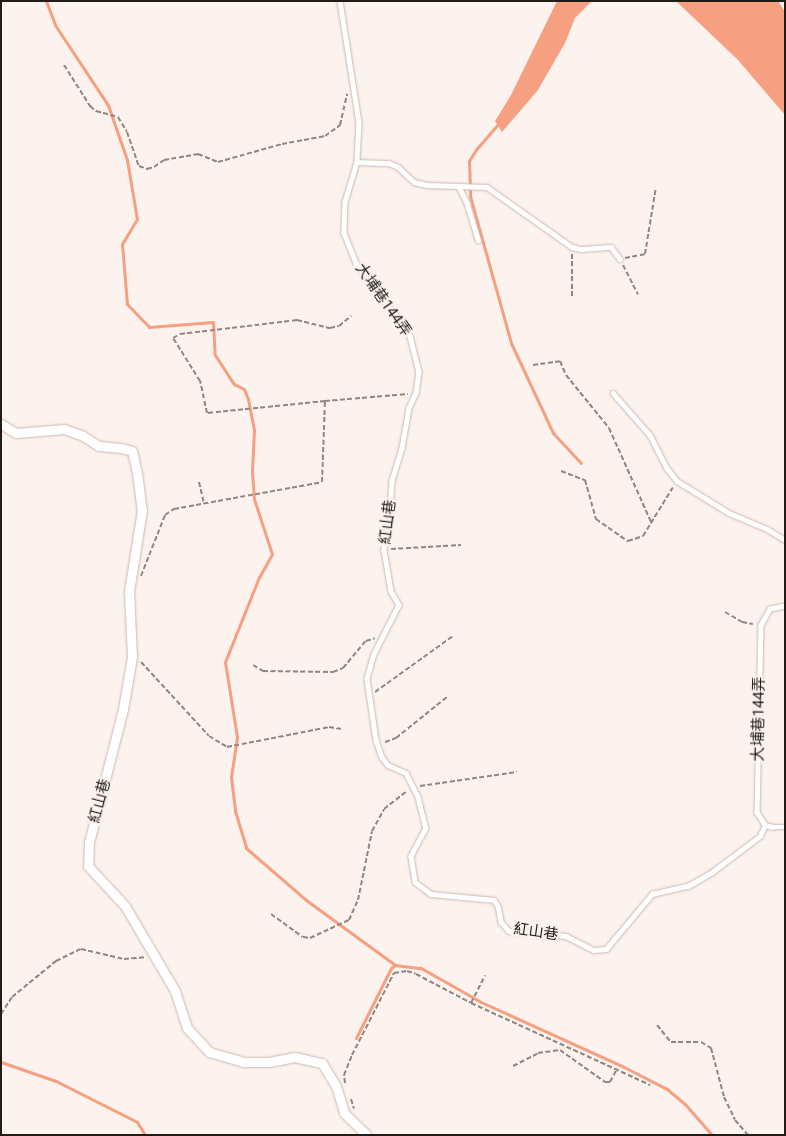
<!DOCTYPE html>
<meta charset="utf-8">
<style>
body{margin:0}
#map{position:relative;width:786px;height:1136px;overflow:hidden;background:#fcf2ee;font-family:Roboto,"Noto Sans TC",sans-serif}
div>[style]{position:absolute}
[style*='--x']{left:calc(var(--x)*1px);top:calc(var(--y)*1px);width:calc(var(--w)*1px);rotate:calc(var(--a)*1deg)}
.water>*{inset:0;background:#f69f81}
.stream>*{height:3px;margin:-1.5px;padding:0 1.5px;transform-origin:1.5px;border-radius:1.5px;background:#f69f81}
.path>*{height:2px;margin-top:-1px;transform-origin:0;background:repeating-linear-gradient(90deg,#8f8682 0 5px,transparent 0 7.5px)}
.roads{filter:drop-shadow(0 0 1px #ceb7af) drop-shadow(0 0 1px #ceb7af)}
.lane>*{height:4.5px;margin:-2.25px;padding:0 2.25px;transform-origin:2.25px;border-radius:2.25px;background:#fff}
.street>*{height:9px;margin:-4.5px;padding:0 4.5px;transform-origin:4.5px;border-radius:4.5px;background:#fff}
span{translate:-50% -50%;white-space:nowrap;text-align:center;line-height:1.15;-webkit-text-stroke:4.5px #fcf2ee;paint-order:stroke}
.street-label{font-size:15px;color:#231b18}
.frame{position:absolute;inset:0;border:2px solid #231b18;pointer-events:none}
</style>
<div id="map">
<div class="water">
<i style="clip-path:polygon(557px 1px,592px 1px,575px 18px,565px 43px,538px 90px,502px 132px,495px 121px,511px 95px)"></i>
<i style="clip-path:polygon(676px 1px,778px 1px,785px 12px,785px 115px,738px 60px)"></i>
</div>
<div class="stream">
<i style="--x:46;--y:1;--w:26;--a:69"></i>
<i style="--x:55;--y:25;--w:96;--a:56.5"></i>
<i style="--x:108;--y:105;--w:58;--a:70.9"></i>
<i style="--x:127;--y:160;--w:60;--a:80.4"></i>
<i style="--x:137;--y:219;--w:29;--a:121"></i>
<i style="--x:122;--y:244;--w:60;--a:85.2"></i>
<i style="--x:127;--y:304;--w:32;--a:46"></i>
<i style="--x:149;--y:327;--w:64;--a:-4.5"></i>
<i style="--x:213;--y:322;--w:33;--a:87"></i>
<i style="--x:215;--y:355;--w:35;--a:57"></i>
<i style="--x:234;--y:384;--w:11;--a:27"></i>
<i style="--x:244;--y:389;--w:11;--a:68"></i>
<i style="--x:248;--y:399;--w:32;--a:79"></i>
<i style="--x:254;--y:430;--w:41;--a:92.8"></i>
<i style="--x:252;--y:471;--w:28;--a:86"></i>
<i style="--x:254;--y:499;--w:58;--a:71.9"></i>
<i style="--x:272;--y:554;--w:26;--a:119"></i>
<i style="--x:259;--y:577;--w:92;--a:111.8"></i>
<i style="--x:225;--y:662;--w:76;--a:80.9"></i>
<i style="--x:237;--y:737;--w:40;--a:98.5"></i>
<i style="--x:231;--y:777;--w:34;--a:83"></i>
<i style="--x:235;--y:811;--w:39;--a:73"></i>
<i style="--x:246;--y:848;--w:79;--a:40.9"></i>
<i style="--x:306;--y:900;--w:110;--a:36.1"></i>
<i style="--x:395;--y:965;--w:26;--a:7"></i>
<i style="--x:421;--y:968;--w:69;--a:29.5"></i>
<i style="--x:481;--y:1002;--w:157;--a:24.4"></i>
<i style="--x:624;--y:1067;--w:48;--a:27.1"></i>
<i style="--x:667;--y:1089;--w:23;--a:40"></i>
<i style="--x:685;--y:1104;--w:41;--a:48.9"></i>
<i style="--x:499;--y:123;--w:33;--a:131"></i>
<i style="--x:477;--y:148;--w:15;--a:122"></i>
<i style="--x:469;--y:161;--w:35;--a:88"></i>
<i style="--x:470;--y:196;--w:153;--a:74.4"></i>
<i style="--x:511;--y:343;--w:99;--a:65"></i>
<i style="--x:553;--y:433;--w:41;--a:47"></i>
<i style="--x:356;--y:1038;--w:78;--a:-63.4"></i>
<i style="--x:391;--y:968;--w:5;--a:-37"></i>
<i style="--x:1;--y:1062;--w:58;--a:19.1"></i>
<i style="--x:56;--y:1081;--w:91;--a:26.8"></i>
<i style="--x:137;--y:1122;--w:15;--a:58"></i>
</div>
<div class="path">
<i style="--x:64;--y:65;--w:49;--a:57.6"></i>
<i style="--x:90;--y:106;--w:8;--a:40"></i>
<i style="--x:96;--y:111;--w:23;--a:15"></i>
<i style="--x:118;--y:117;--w:17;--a:59"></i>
<i style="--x:127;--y:132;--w:36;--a:71"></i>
<i style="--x:139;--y:166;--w:9;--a:21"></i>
<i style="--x:147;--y:169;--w:7;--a:-16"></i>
<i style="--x:154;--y:167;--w:12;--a:-35"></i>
<i style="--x:164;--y:160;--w:35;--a:-10"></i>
<i style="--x:198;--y:154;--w:22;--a:22"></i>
<i style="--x:218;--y:162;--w:66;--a:-15.7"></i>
<i style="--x:282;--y:144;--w:44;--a:-10.5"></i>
<i style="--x:325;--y:136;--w:19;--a:-36"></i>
<i style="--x:340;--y:125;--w:32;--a:-77"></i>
<i style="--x:625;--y:258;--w:20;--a:-11"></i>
<i style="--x:645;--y:254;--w:68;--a:-80.7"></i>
<i style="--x:623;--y:265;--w:33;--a:63"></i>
<i style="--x:572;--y:296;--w:42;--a:-90"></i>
<i style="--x:533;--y:365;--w:27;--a:-8"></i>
<i style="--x:560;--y:361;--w:15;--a:67"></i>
<i style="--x:566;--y:375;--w:68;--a:50.9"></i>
<i style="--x:609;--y:428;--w:103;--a:65.9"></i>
<i style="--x:325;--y:401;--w:119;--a:174.2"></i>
<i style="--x:207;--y:413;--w:33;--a:-102"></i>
<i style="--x:200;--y:381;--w:51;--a:-122.1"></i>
<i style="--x:173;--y:338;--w:8;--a:-30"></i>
<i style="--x:180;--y:334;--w:118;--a:-6.8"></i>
<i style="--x:297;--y:320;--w:34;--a:14"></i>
<i style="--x:330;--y:328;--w:9;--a:-13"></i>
<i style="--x:339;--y:326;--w:16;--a:-40"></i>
<i style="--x:561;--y:471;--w:26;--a:21"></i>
<i style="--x:585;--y:480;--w:41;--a:74.2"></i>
<i style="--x:596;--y:519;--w:39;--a:35"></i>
<i style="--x:628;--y:541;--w:16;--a:-18"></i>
<i style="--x:643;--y:536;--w:57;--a:-58.5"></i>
<i style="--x:199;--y:482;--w:22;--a:77"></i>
<i style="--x:391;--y:549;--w:70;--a:-3.3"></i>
<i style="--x:141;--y:576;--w:66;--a:-68.5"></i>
<i style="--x:165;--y:515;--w:11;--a:-34"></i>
<i style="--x:174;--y:509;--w:150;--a:-10.3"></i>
<i style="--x:322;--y:482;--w:81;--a:-87.9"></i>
<i style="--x:325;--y:401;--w:83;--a:-4.8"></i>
<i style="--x:725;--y:612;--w:20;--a:30"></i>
<i style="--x:742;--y:622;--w:11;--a:10"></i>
<i style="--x:141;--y:662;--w:100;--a:47.4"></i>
<i style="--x:209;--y:736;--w:21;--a:31"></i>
<i style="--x:227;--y:747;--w:104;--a:-11.1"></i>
<i style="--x:329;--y:727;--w:13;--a:9"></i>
<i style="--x:253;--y:665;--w:12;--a:31"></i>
<i style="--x:263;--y:671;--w:70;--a:0.8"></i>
<i style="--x:333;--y:672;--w:11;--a:-22"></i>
<i style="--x:343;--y:668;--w:35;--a:-50"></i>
<i style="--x:366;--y:641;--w:9;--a:-18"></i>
<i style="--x:375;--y:692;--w:96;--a:-35.7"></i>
<i style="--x:385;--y:742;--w:12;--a:-20"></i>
<i style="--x:396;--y:738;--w:67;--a:-38.9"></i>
<i style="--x:420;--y:786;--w:98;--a:-8.2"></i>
<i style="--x:271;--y:914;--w:39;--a:36"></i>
<i style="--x:303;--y:937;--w:7;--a:8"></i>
<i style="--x:310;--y:938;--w:43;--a:-24.8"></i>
<i style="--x:349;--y:920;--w:22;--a:-66"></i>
<i style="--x:358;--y:900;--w:70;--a:-78.5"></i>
<i style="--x:372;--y:831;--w:25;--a:-61"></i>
<i style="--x:384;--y:809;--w:29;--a:-38"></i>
<i style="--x:471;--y:1003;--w:31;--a:-63"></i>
<i style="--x:1;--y:1014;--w:20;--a:-57"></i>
<i style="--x:12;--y:997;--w:57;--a:-39.3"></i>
<i style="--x:56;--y:961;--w:28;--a:-26"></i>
<i style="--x:81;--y:949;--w:44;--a:13.1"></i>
<i style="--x:124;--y:959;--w:21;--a:-5"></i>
<i style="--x:657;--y:1025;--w:22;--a:51"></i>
<i style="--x:671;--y:1042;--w:30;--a:0"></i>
<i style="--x:701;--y:1042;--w:12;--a:31"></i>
<i style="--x:711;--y:1048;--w:51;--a:75.1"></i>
<i style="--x:724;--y:1097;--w:25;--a:64"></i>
<i style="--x:735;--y:1120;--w:20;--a:49"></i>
<i style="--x:513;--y:1066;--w:28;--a:-27"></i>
<i style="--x:538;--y:1053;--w:22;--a:-8"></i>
<i style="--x:560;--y:1050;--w:55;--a:35.4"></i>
<i style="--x:605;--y:1082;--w:5;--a:0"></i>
<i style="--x:610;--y:1082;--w:15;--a:-62"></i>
<i style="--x:345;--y:1083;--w:8;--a:-97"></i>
<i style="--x:344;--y:1075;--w:22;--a:-68"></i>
<i style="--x:352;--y:1055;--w:92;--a:-62.9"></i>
<i style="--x:394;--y:973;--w:13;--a:-9"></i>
<i style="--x:407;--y:971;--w:9;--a:18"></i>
<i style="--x:416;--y:974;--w:62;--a:27.8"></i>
<i style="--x:471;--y:1003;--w:197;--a:24.6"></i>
<i style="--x:351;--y:1099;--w:10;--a:73"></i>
</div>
<div class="roads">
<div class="lane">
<i style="--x:340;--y:1;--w:122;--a:81.1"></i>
<i style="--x:359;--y:122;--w:40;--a:92.9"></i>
<i style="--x:357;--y:162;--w:42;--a:106.7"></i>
<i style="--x:345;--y:202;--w:31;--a:92"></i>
<i style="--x:344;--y:233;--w:32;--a:68"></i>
<i style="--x:356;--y:263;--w:91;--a:53.5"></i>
<i style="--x:410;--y:336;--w:37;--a:76"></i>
<i style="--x:419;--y:372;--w:21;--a:98"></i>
<i style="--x:416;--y:393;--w:17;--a:115"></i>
<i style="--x:409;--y:408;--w:41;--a:99.9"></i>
<i style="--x:402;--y:448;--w:34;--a:107"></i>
<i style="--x:392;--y:481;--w:30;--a:94"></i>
<i style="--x:390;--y:511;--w:39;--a:99"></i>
<i style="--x:384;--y:550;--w:42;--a:80.3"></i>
<i style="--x:391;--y:591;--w:16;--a:60"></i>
<i style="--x:399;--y:605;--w:55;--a:117"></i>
<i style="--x:374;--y:654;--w:26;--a:106"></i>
<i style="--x:367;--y:679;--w:62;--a:81.6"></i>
<i style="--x:376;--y:740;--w:18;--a:71"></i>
<i style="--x:382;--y:757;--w:10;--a:53"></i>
<i style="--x:388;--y:765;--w:20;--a:24"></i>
<i style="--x:406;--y:773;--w:27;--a:63"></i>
<i style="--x:418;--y:797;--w:32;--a:76"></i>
<i style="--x:426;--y:828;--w:32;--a:118"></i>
<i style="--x:411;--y:856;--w:26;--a:81"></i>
<i style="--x:415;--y:882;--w:20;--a:37"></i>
<i style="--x:431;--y:894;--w:63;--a:5.4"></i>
<i style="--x:494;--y:900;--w:7;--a:56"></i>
<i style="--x:498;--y:906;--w:16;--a:79"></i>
<i style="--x:501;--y:922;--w:12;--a:48"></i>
<i style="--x:509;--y:931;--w:57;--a:5"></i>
<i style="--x:566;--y:936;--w:31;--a:27"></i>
<i style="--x:594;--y:950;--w:12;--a:-5"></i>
<i style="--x:606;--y:949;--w:72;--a:-50.1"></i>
<i style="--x:652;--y:894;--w:37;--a:-13"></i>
<i style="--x:688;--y:886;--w:28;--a:-30"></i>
<i style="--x:712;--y:872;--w:60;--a:-36.9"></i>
<i style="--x:760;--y:836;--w:12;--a:-66"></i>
<i style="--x:357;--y:162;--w:32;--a:2"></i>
<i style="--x:389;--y:163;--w:10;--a:24"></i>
<i style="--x:398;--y:167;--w:22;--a:43"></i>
<i style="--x:414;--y:182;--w:13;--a:13"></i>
<i style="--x:427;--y:185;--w:60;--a:1.9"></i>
<i style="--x:487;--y:187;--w:104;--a:35.2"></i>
<i style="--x:572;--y:247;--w:9;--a:13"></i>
<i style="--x:581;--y:249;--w:30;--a:-4"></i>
<i style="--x:611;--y:247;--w:15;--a:53"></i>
<i style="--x:459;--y:187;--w:18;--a:63"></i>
<i style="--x:467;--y:203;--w:39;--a:73"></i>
<i style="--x:613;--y:393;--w:56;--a:48.6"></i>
<i style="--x:650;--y:435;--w:37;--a:63"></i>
<i style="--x:667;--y:468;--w:16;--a:52"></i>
<i style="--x:677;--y:481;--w:61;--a:31.6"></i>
<i style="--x:729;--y:513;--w:41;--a:22.8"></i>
<i style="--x:767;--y:529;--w:21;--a:31"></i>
<i style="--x:785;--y:606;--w:15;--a:169"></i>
<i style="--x:770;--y:609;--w:18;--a:119"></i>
<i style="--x:761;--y:625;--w:187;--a:91.2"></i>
<i style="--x:757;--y:812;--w:15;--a:58"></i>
<i style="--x:765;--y:825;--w:8;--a:14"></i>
<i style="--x:773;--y:827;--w:12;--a:0"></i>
</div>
<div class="street">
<i style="--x:1;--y:424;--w:17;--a:31"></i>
<i style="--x:16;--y:433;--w:48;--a:-4.8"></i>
<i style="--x:64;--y:429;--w:20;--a:20"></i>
<i style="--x:83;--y:436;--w:19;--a:32"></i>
<i style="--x:99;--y:446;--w:22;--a:5"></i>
<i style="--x:121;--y:448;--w:11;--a:15"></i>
<i style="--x:132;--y:451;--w:22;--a:77"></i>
<i style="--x:137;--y:472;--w:38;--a:83"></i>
<i style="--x:142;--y:510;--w:82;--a:99.1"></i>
<i style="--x:129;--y:591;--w:66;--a:87.4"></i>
<i style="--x:132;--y:657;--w:53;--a:99.8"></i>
<i style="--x:123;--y:709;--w:137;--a:104.3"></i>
<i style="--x:89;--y:842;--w:24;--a:92"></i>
<i style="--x:88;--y:866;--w:54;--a:47.2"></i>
<i style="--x:125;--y:906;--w:99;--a:59.5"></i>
<i style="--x:175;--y:991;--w:39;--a:72"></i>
<i style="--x:187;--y:1028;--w:33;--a:47"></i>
<i style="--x:209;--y:1052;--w:35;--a:16"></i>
<i style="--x:243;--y:1062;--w:26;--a:0"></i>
<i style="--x:269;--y:1062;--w:26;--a:-11"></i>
<i style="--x:295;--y:1057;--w:28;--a:13"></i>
<i style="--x:322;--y:1063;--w:27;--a:59"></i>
<i style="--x:336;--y:1086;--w:28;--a:73"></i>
<i style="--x:344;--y:1113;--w:32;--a:44"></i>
</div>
</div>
<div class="street-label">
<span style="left:383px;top:300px;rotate:55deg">大埔巷144弄</span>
<span style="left:388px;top:522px;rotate:-83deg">紅山巷</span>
<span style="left:759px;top:719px;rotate:-89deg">大埔巷144弄</span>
<span style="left:100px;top:801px;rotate:-75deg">紅山巷</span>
<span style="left:536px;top:932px;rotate:8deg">紅山巷</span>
</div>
<div class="frame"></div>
</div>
